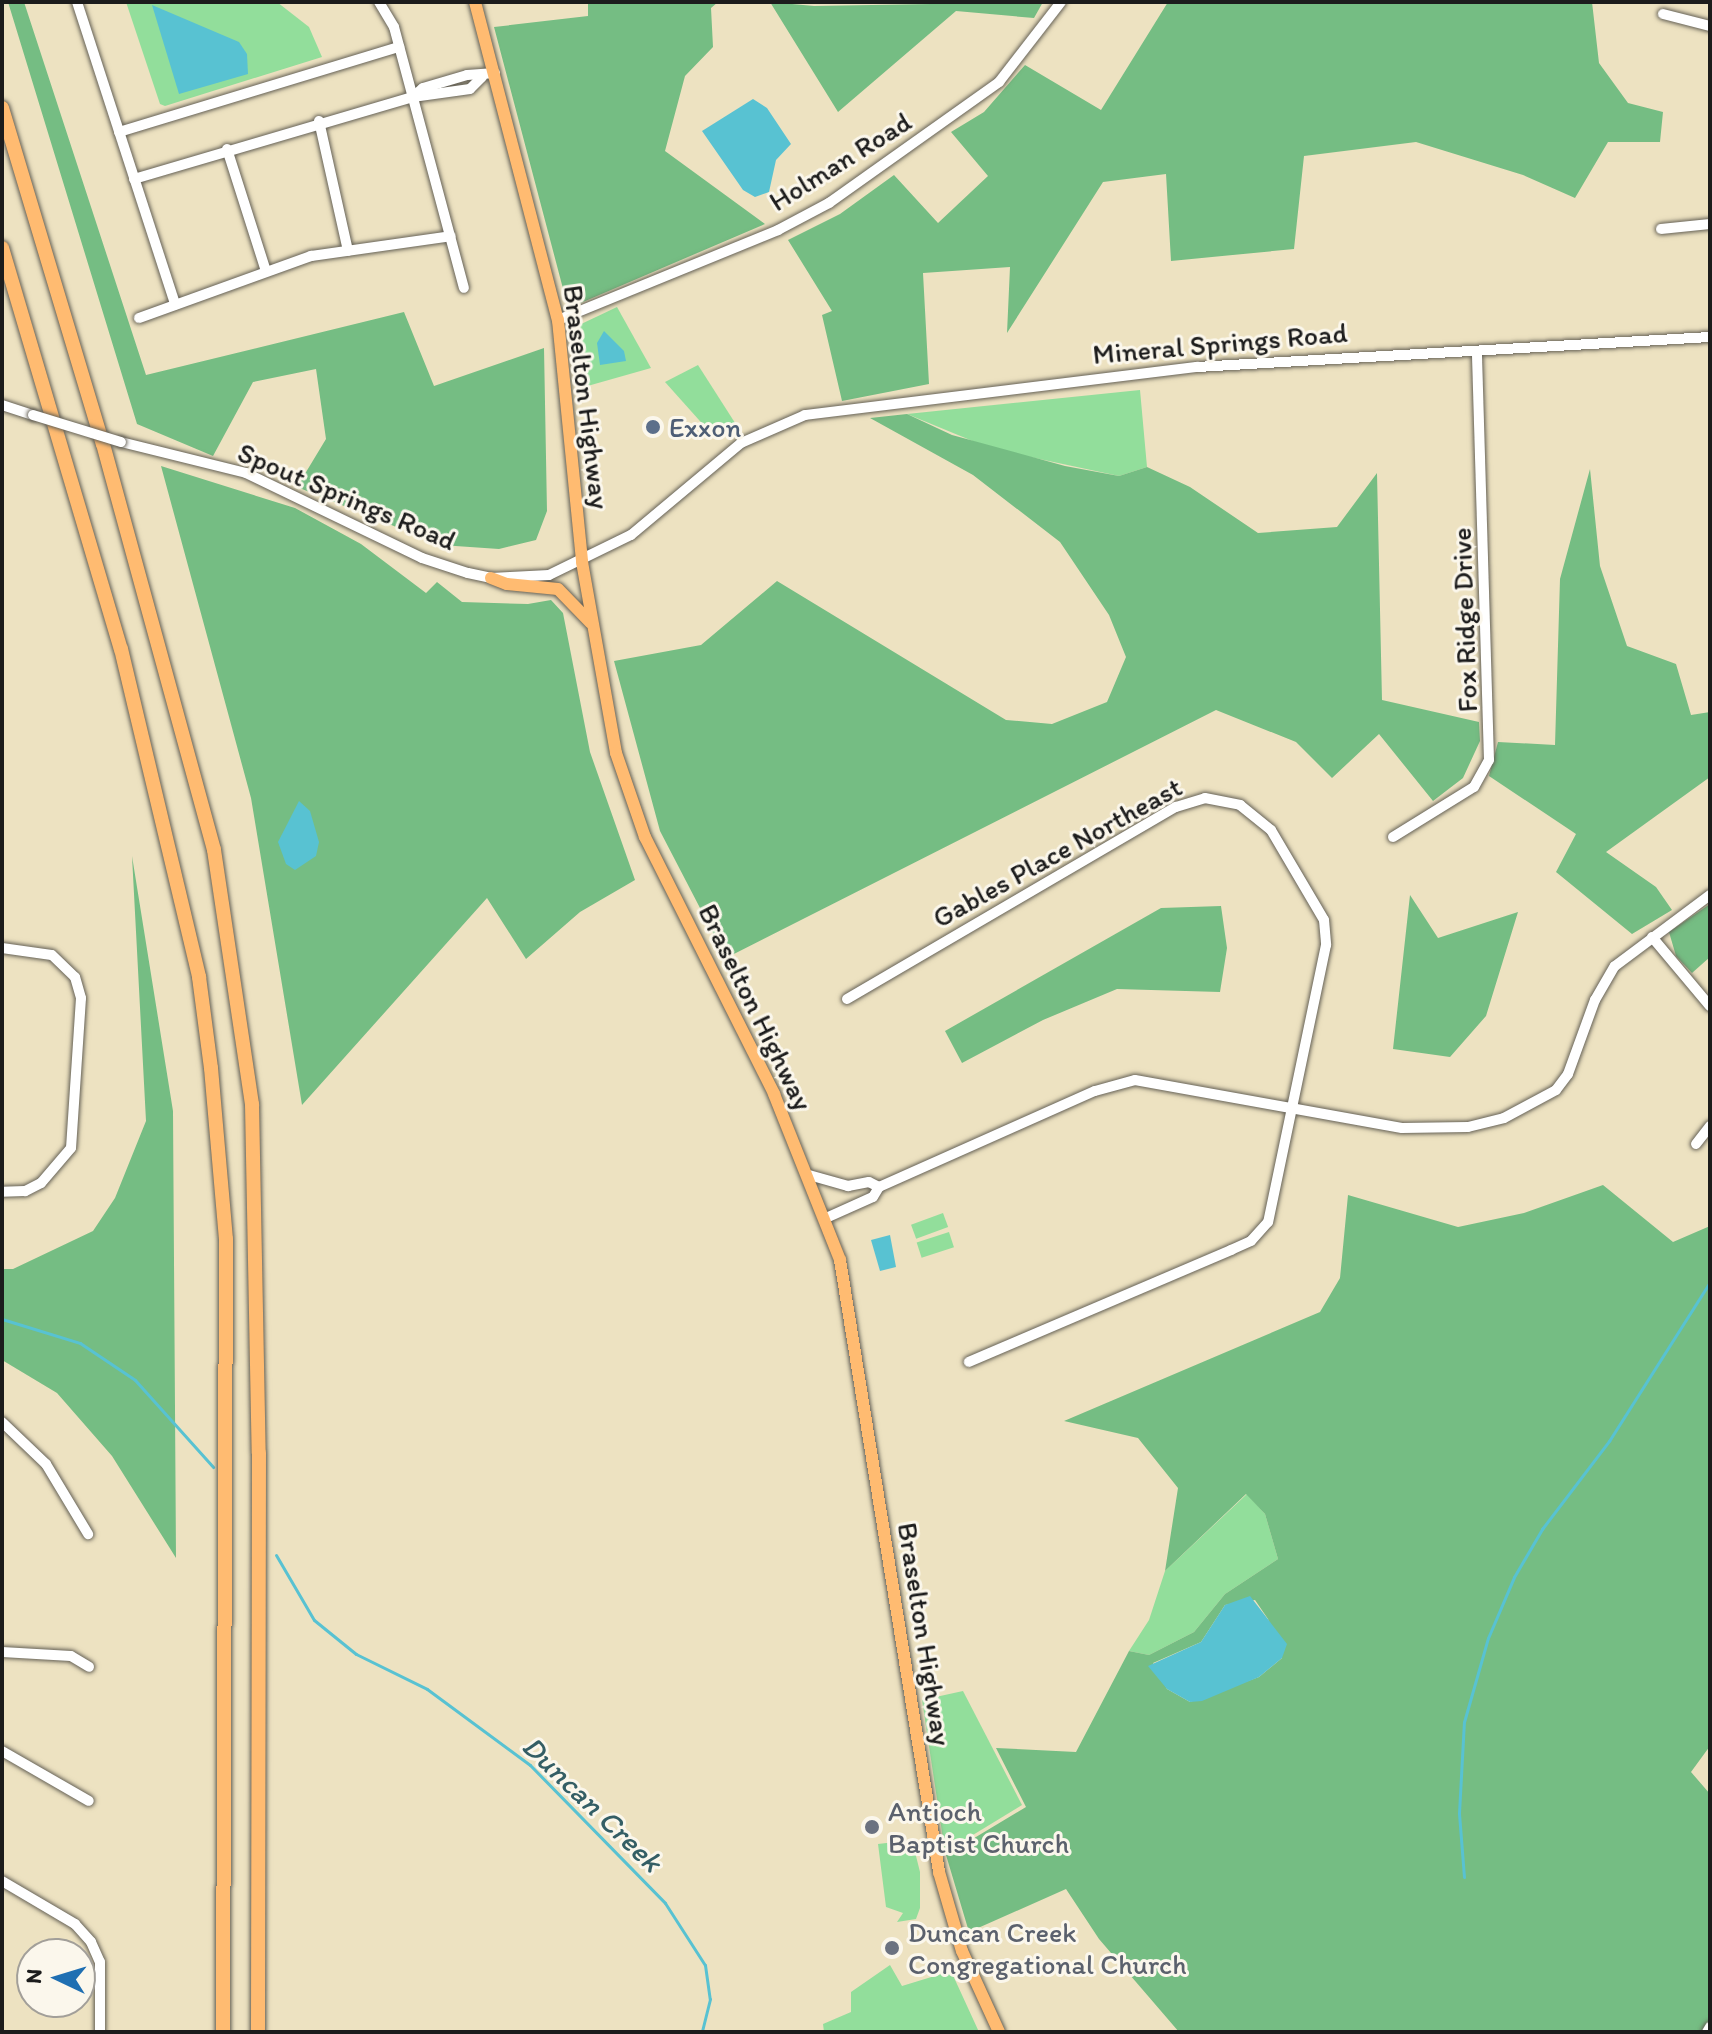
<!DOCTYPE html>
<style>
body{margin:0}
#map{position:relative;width:1712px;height:2034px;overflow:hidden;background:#ede2c1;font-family:Itim,sans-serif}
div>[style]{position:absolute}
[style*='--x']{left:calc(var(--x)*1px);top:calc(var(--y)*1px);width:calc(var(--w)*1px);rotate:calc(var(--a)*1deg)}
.green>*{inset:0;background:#92de9b;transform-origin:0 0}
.forest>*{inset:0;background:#75bd83}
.water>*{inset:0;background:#58c2d2}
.stream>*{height:3px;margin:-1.5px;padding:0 1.5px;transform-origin:1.5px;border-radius:1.5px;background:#58c2d2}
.roads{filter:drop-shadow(0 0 2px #656156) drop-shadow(0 0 2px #656156)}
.minor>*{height:10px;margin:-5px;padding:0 5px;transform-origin:5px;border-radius:5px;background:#fff}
.major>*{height:12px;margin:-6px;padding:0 6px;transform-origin:6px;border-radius:6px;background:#ffbb71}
.highway>*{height:14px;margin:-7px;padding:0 7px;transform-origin:7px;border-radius:7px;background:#ffbb71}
.bridges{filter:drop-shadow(0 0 2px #656156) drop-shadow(0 0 2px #656156)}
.minor-bridge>*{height:10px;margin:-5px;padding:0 5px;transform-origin:5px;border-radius:5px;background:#fff}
.dots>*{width:22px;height:22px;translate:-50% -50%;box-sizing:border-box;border:4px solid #fbf7ec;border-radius:50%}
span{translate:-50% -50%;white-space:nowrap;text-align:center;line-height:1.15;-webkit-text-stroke:6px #fbf7ec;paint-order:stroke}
.street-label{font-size:28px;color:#1c1c1c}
.service-label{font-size:28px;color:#4e5e75}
.left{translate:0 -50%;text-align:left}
.worship-label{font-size:28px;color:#5b616d}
.water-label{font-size:30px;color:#345e65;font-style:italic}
.frame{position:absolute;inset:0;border:4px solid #1c1c1c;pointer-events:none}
.north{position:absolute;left:16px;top:1938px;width:80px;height:80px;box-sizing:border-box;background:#fbf7ec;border:2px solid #a29f99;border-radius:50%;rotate:274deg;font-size:22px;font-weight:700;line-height:32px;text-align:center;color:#1c1c1c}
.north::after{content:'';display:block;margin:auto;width:28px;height:36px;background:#1f6fb2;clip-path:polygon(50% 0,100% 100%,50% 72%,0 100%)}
</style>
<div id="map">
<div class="green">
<i style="clip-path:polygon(126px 2px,277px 2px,309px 27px,322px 57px,165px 106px,160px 104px)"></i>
<i style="clip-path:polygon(617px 307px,651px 368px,584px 387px,577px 326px)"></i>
<i style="clip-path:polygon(698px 365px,737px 426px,716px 439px,665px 382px)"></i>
<i style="clip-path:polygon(1140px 390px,1147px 467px,1119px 476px,992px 449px,907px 414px)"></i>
<i style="left:943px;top:1213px;width:15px;height:34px;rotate:70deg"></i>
<i style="left:949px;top:1232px;width:16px;height:34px;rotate:72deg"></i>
<i style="clip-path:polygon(1247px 1494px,1265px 1514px,1278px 1559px,1225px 1594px,1194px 1632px,1149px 1655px,1129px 1651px,1149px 1620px,1165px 1571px)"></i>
<i style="clip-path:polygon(963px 1691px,1022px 1805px,945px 1852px,922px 1700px)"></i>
<i style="clip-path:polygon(912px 1840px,920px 1872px,920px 1908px,916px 1919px,897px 1922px,903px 1913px,886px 1907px,878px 1844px)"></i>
<i style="clip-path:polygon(890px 1965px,902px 1986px,951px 1971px,979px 2032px,824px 2032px,823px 2024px,851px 2012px,851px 1992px)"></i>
</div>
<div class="forest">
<i style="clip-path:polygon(8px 2px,24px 2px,146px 375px,404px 312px,434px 386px,544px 348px,547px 511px,536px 540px,499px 549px,441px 545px,297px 487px,326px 439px,316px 369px,253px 382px,213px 456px,137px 424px)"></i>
<i style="clip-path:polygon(588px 2px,718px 2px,711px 8px,713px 47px,685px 76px,665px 151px,765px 224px,576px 305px,566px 300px,494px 27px,588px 16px)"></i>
<i style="clip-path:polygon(770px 2px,814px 6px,1043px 2px,1034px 18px,956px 11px,838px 112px)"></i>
<i style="clip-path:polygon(1168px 2px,1592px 2px,1599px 63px,1628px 103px,1663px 112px,1660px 142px,1608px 142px,1575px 198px,1523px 175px,1416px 142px,1304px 156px,1294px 249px,1171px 261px,1166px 174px,1103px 182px,1007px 333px,1010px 267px,923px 273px,929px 384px,842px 401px,822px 315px,832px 311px,788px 240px,840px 214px,894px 175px,938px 223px,988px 176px,951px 132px,984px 112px,1025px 65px,1101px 110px)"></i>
<i style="clip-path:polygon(907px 414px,952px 435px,1065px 466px,1119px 476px,1147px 467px,1190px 487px,1258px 533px,1337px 527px,1377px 473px,1382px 700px,1479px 722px,1480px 741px,1463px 778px,1433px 801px,1379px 734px,1332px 778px,1296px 742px,1216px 710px,726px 958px,660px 831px,614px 661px,701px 645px,777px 581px,1006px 720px,1052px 724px,1107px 702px,1126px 657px,1109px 615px,1060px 542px,973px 475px,870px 418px)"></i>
<i style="clip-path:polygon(161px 466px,295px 508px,361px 544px,426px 593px,437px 582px,462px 602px,528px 604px,551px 600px,563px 613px,590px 752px,635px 880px,580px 912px,526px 959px,487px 898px,302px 1105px,251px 798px)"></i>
<i style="clip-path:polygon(1590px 469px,1600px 566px,1627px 646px,1676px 664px,1691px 715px,1710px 712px,1710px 777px,1606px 852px,1656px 887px,1672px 910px,1632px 934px,1556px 872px,1576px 834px,1489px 776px,1498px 742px,1555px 745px,1560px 579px)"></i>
<i style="clip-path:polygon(132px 856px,173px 1111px,176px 1558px,112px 1456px,57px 1393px,2px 1360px,2px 1269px,13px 1269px,93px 1231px,115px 1198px,146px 1121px)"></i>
<i style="clip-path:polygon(1410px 895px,1438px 938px,1518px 912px,1486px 1016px,1450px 1057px,1393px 1049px)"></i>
<i style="clip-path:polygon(1710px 904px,1710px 957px,1692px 973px,1676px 956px,1669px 932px)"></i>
<i style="clip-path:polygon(1221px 906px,1227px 948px,1220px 992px,1117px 989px,1043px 1020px,962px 1063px,945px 1031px,1161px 908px)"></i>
<i style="clip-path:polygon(evenodd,1603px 1185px,1673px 1242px,1710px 1226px,1710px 1746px,1691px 1772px,1710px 1794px,1710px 2023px,1704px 2032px,1179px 2032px,1099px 1939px,1066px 1889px,969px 1932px,946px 1855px,1026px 1807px,996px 1748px,1076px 1752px,1129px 1651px,1149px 1655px,1194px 1632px,1225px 1594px,1278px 1559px,1265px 1514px,1246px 1494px,1165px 1571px,1178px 1488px,1138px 1438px,1064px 1421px,1320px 1312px,1340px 1278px,1348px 1195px,1458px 1227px,1524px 1213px,1603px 1185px,1255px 1600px,1268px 1619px,1282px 1658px,1259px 1677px,1190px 1702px,1167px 1689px,1153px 1663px,1201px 1642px,1225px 1605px,1255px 1600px)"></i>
</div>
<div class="water">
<i style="clip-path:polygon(152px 5px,239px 42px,247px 54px,248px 74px,179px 94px)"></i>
<i style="clip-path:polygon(753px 99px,767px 108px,791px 144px,776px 160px,769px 192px,755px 197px,743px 190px,702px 131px)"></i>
<i style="clip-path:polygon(604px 331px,624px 351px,626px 361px,600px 365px,597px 343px)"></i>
<i style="clip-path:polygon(299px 801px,310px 811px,319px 842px,316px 856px,295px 870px,286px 864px,278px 842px)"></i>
<i style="clip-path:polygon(890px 1235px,896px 1267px,880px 1271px,871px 1240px)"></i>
<i style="clip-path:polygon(1250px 1596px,1287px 1644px,1282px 1658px,1259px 1677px,1202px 1701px,1190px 1702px,1167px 1689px,1148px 1666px,1201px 1642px,1225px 1605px)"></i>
</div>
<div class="stream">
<i style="--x:2;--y:1319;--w:82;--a:17.1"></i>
<i style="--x:80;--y:1343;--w:66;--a:33.9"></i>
<i style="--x:135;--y:1380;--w:117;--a:48.1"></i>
<i style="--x:276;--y:1555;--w:75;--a:59.7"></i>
<i style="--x:314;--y:1620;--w:54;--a:39"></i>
<i style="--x:356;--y:1654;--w:79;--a:26.2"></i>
<i style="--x:427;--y:1689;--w:128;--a:36.4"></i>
<i style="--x:530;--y:1765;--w:193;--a:45.6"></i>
<i style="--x:665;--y:1903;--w:74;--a:57.2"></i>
<i style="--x:705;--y:1965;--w:34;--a:82"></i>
<i style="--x:710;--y:1999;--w:34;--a:104"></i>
<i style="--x:1464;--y:1877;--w:64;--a:-94.5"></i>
<i style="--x:1459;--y:1813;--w:91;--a:-86.9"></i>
<i style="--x:1464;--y:1722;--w:87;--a:-74.1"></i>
<i style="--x:1488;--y:1638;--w:66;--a:-66.9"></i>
<i style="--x:1514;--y:1577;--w:56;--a:-59.7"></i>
<i style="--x:1542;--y:1529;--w:111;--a:-52.7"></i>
<i style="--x:1609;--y:1441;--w:188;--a:-57.6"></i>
</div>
<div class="roads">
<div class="minor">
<i style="--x:77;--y:2;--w:318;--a:72"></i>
<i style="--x:379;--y:2;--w:29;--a:59"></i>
<i style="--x:394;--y:27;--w:270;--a:75"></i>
<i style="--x:1663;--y:14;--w:49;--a:14.3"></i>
<i style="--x:482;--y:77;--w:17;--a:135"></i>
<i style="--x:470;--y:89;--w:58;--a:172"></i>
<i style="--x:413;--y:97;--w:13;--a:-42"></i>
<i style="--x:423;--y:88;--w:46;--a:-16.5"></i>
<i style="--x:467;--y:75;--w:28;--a:-4"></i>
<i style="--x:319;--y:121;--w:133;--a:77.4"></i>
<i style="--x:119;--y:132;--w:293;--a:-16.9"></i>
<i style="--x:227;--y:149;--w:128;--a:72.3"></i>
<i style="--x:134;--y:179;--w:291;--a:-16.4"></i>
<i style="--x:1661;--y:229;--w:49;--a:-5.8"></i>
<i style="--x:139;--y:318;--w:183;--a:-19.8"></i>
<i style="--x:311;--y:256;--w:141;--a:-8.1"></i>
<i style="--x:558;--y:320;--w:238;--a:-22.2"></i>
<i style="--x:778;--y:230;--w:58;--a:-27.9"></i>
<i style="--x:829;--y:203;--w:209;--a:-35.4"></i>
<i style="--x:999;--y:82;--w:101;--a:-52.2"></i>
<i style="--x:2;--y:405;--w:33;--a:18"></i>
<i style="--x:121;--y:442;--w:129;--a:13.9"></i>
<i style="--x:246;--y:473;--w:195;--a:25.8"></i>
<i style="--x:422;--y:558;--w:48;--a:18.1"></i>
<i style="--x:468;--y:573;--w:24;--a:12"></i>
<i style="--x:491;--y:578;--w:58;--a:-3"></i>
<i style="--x:549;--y:575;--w:91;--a:-26"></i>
<i style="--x:631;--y:535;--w:143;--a:-39.9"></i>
<i style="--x:741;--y:443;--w:70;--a:-23.6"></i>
<i style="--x:805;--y:415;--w:395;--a:-7"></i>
<i style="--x:1197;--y:367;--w:514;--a:-3.35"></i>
<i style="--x:1393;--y:837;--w:95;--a:-31.7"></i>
<i style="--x:1474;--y:787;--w:31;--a:-61"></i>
<i style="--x:1489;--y:760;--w:407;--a:-91.7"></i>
<i style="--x:1652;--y:937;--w:90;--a:50"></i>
<i style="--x:2;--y:948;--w:50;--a:8"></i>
<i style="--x:52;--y:955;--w:32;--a:44"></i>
<i style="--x:75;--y:977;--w:22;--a:74"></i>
<i style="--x:81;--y:998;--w:150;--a:93.8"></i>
<i style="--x:71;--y:1148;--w:46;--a:130.6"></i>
<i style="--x:41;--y:1183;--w:18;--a:153"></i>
<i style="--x:25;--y:1191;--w:23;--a:178"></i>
<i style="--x:847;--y:999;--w:381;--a:-30.3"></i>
<i style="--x:1176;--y:807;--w:30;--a:-17"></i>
<i style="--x:1205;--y:798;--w:36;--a:11"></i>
<i style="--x:1240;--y:805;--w:40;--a:39"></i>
<i style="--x:1271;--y:830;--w:104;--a:59.5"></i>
<i style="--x:1324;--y:920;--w:25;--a:85"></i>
<i style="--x:1326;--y:945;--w:283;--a:101.8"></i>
<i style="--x:1268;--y:1222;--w:25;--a:132"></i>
<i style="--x:1251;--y:1241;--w:22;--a:156"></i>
<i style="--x:1231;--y:1250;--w:285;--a:156.9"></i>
<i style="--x:1696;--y:1144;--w:23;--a:-52"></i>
<i style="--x:809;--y:1175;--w:41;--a:15.8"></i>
<i style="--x:848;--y:1186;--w:21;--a:-11"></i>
<i style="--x:869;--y:1182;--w:11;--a:27"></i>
<i style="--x:826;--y:1218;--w:51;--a:-24.1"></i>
<i style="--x:873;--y:1197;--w:12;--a:-59"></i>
<i style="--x:879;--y:1187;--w:236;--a:-24"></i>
<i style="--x:1095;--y:1091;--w:41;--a:-15.4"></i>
<i style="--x:1135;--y:1080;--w:271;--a:10.2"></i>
<i style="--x:1402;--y:1128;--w:66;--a:-0.9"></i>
<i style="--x:1468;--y:1127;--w:37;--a:-14"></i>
<i style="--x:1504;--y:1118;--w:59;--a:-28.3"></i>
<i style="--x:1556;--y:1090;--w:20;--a:-53"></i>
<i style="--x:1568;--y:1074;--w:79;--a:-70"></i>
<i style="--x:1595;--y:1000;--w:39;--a:-60"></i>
<i style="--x:1615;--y:966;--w:119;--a:-36.8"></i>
<i style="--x:2;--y:1422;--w:61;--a:43.7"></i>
<i style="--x:46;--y:1464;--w:82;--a:59"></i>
<i style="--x:2;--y:1652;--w:69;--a:3.3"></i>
<i style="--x:71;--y:1656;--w:21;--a:31"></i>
<i style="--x:2;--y:1751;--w:100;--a:29.9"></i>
<i style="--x:2;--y:1881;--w:85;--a:30.5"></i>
<i style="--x:75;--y:1924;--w:24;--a:48"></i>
<i style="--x:91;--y:1942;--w:22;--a:66"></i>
<i style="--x:100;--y:1962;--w:70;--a:90"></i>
<i style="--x:1707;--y:2032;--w:6;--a:-59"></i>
</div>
<div class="major">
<i style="--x:475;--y:2;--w:329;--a:75.4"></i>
<i style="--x:558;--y:320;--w:243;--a:84.3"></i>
<i style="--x:582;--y:562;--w:194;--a:79.9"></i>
<i style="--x:616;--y:753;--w:89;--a:71"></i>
<i style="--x:645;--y:837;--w:288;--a:63.3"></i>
<i style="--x:774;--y:1094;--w:179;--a:68.3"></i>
<i style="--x:840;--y:1260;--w:620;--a:80.81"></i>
<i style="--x:939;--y:1872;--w:82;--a:73.8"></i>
<i style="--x:962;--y:1951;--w:89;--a:65.4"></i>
<i style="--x:491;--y:578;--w:17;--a:21"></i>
<i style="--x:507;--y:584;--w:51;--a:5.6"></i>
<i style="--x:558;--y:589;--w:47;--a:45.9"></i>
</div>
<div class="highway">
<i style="--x:2;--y:108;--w:351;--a:73.3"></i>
<i style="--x:103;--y:444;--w:421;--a:74.7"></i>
<i style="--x:214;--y:850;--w:257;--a:81.5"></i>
<i style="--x:252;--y:1104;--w:349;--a:88.9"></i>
<i style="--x:259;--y:1453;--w:579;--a:90.1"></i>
<i style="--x:2;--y:248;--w:418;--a:73.5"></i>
<i style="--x:121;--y:649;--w:337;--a:76.6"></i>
<i style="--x:199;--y:977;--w:92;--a:82.5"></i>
<i style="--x:211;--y:1068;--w:172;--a:85"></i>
<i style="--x:226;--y:1239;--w:793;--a:90.22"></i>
</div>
</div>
<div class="bridges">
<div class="minor-bridge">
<i style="--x:33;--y:415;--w:92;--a:17.1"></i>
</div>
</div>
<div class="dots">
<i style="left:653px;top:427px;background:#5c6f8a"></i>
<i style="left:872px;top:1827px;background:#6b7280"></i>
<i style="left:892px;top:1948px;background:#6b7280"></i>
</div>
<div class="street-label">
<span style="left:840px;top:161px;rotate:-32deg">Holman Road</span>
<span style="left:1220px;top:343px;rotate:-5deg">Mineral Springs Road</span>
<span style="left:587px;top:397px;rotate:83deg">Braselton Highway</span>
<span style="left:347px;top:496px;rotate:23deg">Spout Springs Road</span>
<span style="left:1464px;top:620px;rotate:-92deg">Fox Ridge Drive</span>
<span style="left:1057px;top:852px;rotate:-29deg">Gables Place Northeast</span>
<span style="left:756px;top:1007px;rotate:64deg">Braselton Highway</span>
<span style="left:925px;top:1634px;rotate:81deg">Braselton Highway</span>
</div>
<div class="service-label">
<span class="left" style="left:669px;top:427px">Exxon</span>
</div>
<div class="worship-label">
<span class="left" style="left:888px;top:1827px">Antioch<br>Baptist Church</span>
<span class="left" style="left:908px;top:1948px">Duncan Creek<br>Congregational Church</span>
</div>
<div class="water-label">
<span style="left:592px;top:1804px;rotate:44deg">Duncan Creek</span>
</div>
<div class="frame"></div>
<div class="north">N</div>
</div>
